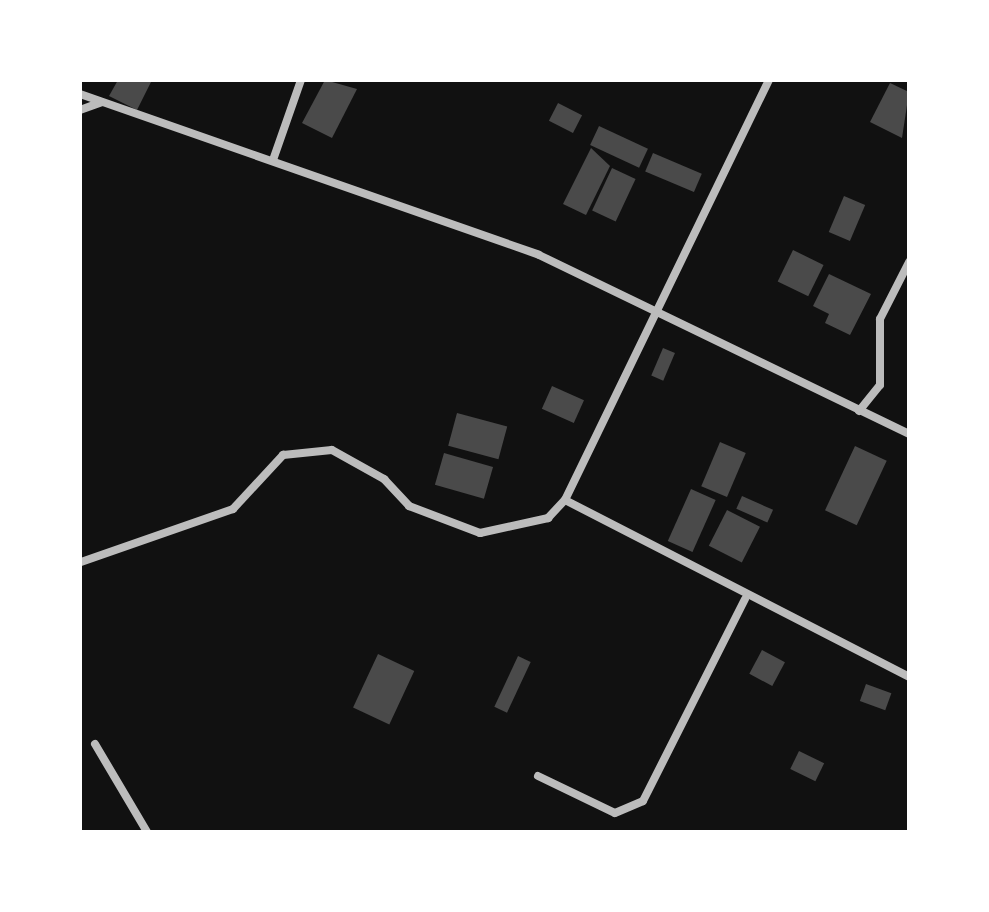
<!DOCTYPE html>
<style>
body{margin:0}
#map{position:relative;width:989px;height:912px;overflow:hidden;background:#111;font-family:"PT Sans Narrow",sans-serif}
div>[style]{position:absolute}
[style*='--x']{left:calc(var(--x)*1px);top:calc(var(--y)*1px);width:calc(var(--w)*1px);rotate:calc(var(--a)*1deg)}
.building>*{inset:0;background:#4a4a4a;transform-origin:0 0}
.minor>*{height:8px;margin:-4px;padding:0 4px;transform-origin:4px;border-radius:4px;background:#bcbcbc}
span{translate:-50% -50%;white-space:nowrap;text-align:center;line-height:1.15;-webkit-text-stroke:6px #fff;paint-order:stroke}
.frame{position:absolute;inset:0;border:82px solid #fff;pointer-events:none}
</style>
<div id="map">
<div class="building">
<i style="clip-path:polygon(118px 80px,152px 80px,137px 110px,109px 96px)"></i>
<i style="clip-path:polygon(325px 80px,357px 89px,332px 138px,302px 123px)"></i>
<i style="clip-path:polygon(890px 83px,909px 92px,902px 138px,870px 122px)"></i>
<i style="left:558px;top:103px;width:27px;height:20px;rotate:27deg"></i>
<i style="left:599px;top:126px;width:54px;height:21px;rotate:25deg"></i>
<i style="clip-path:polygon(591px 148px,610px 166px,586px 215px,563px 204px)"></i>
<i style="left:653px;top:153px;width:53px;height:20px;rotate:23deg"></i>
<i style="left:612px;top:168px;width:26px;height:47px;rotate:25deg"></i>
<i style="left:844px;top:196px;width:23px;height:39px;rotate:23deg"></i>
<i style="left:793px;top:250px;width:34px;height:35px;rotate:26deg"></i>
<i style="clip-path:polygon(829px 274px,871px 294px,850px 335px,825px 323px,829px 314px,813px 306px)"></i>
<i style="left:663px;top:348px;width:13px;height:30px;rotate:23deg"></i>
<i style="left:552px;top:386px;width:35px;height:25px;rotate:24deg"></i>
<i style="left:457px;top:413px;width:52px;height:34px;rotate:15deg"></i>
<i style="left:720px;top:442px;width:28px;height:48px;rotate:23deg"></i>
<i style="left:855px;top:446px;width:35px;height:71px;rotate:25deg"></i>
<i style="left:444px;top:453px;width:51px;height:33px;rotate:16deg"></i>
<i style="left:691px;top:489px;width:27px;height:57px;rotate:24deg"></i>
<i style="left:742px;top:496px;width:34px;height:14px;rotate:24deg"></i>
<i style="left:727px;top:510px;width:37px;height:40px;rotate:27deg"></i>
<i style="left:762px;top:650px;width:26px;height:27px;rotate:28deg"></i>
<i style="left:378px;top:654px;width:40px;height:59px;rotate:25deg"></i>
<i style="left:518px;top:656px;width:14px;height:56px;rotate:25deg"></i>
<i style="left:866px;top:684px;width:27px;height:18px;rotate:20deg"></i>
<i style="left:799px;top:751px;width:28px;height:20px;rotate:26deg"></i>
</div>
<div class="minor">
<i style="--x:80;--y:94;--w:486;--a:19.3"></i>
<i style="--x:539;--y:255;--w:411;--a:25.8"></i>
<i style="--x:80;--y:110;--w:23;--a:-20"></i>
<i style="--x:273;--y:160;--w:85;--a:-70.7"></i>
<i style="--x:859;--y:411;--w:33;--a:-51"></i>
<i style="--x:880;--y:385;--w:66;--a:-90"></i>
<i style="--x:880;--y:319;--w:64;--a:-63"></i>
<i style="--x:565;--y:500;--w:467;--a:-64.1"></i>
<i style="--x:81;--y:562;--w:161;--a:-19.2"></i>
<i style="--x:233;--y:509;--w:74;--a:-47.2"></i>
<i style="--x:283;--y:455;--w:49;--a:-5.8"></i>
<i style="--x:332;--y:450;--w:60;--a:29.1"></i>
<i style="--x:384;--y:479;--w:37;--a:47"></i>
<i style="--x:409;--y:506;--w:76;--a:20.8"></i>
<i style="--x:480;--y:533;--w:70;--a:-12.4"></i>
<i style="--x:548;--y:518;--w:25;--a:-47"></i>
<i style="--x:565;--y:500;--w:387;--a:27.2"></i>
<i style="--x:95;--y:744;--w:102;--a:59.4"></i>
<i style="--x:538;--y:776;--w:85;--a:25.7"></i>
<i style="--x:615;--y:813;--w:30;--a:-23"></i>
<i style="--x:643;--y:801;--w:226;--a:-63.2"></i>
</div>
<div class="frame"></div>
</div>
